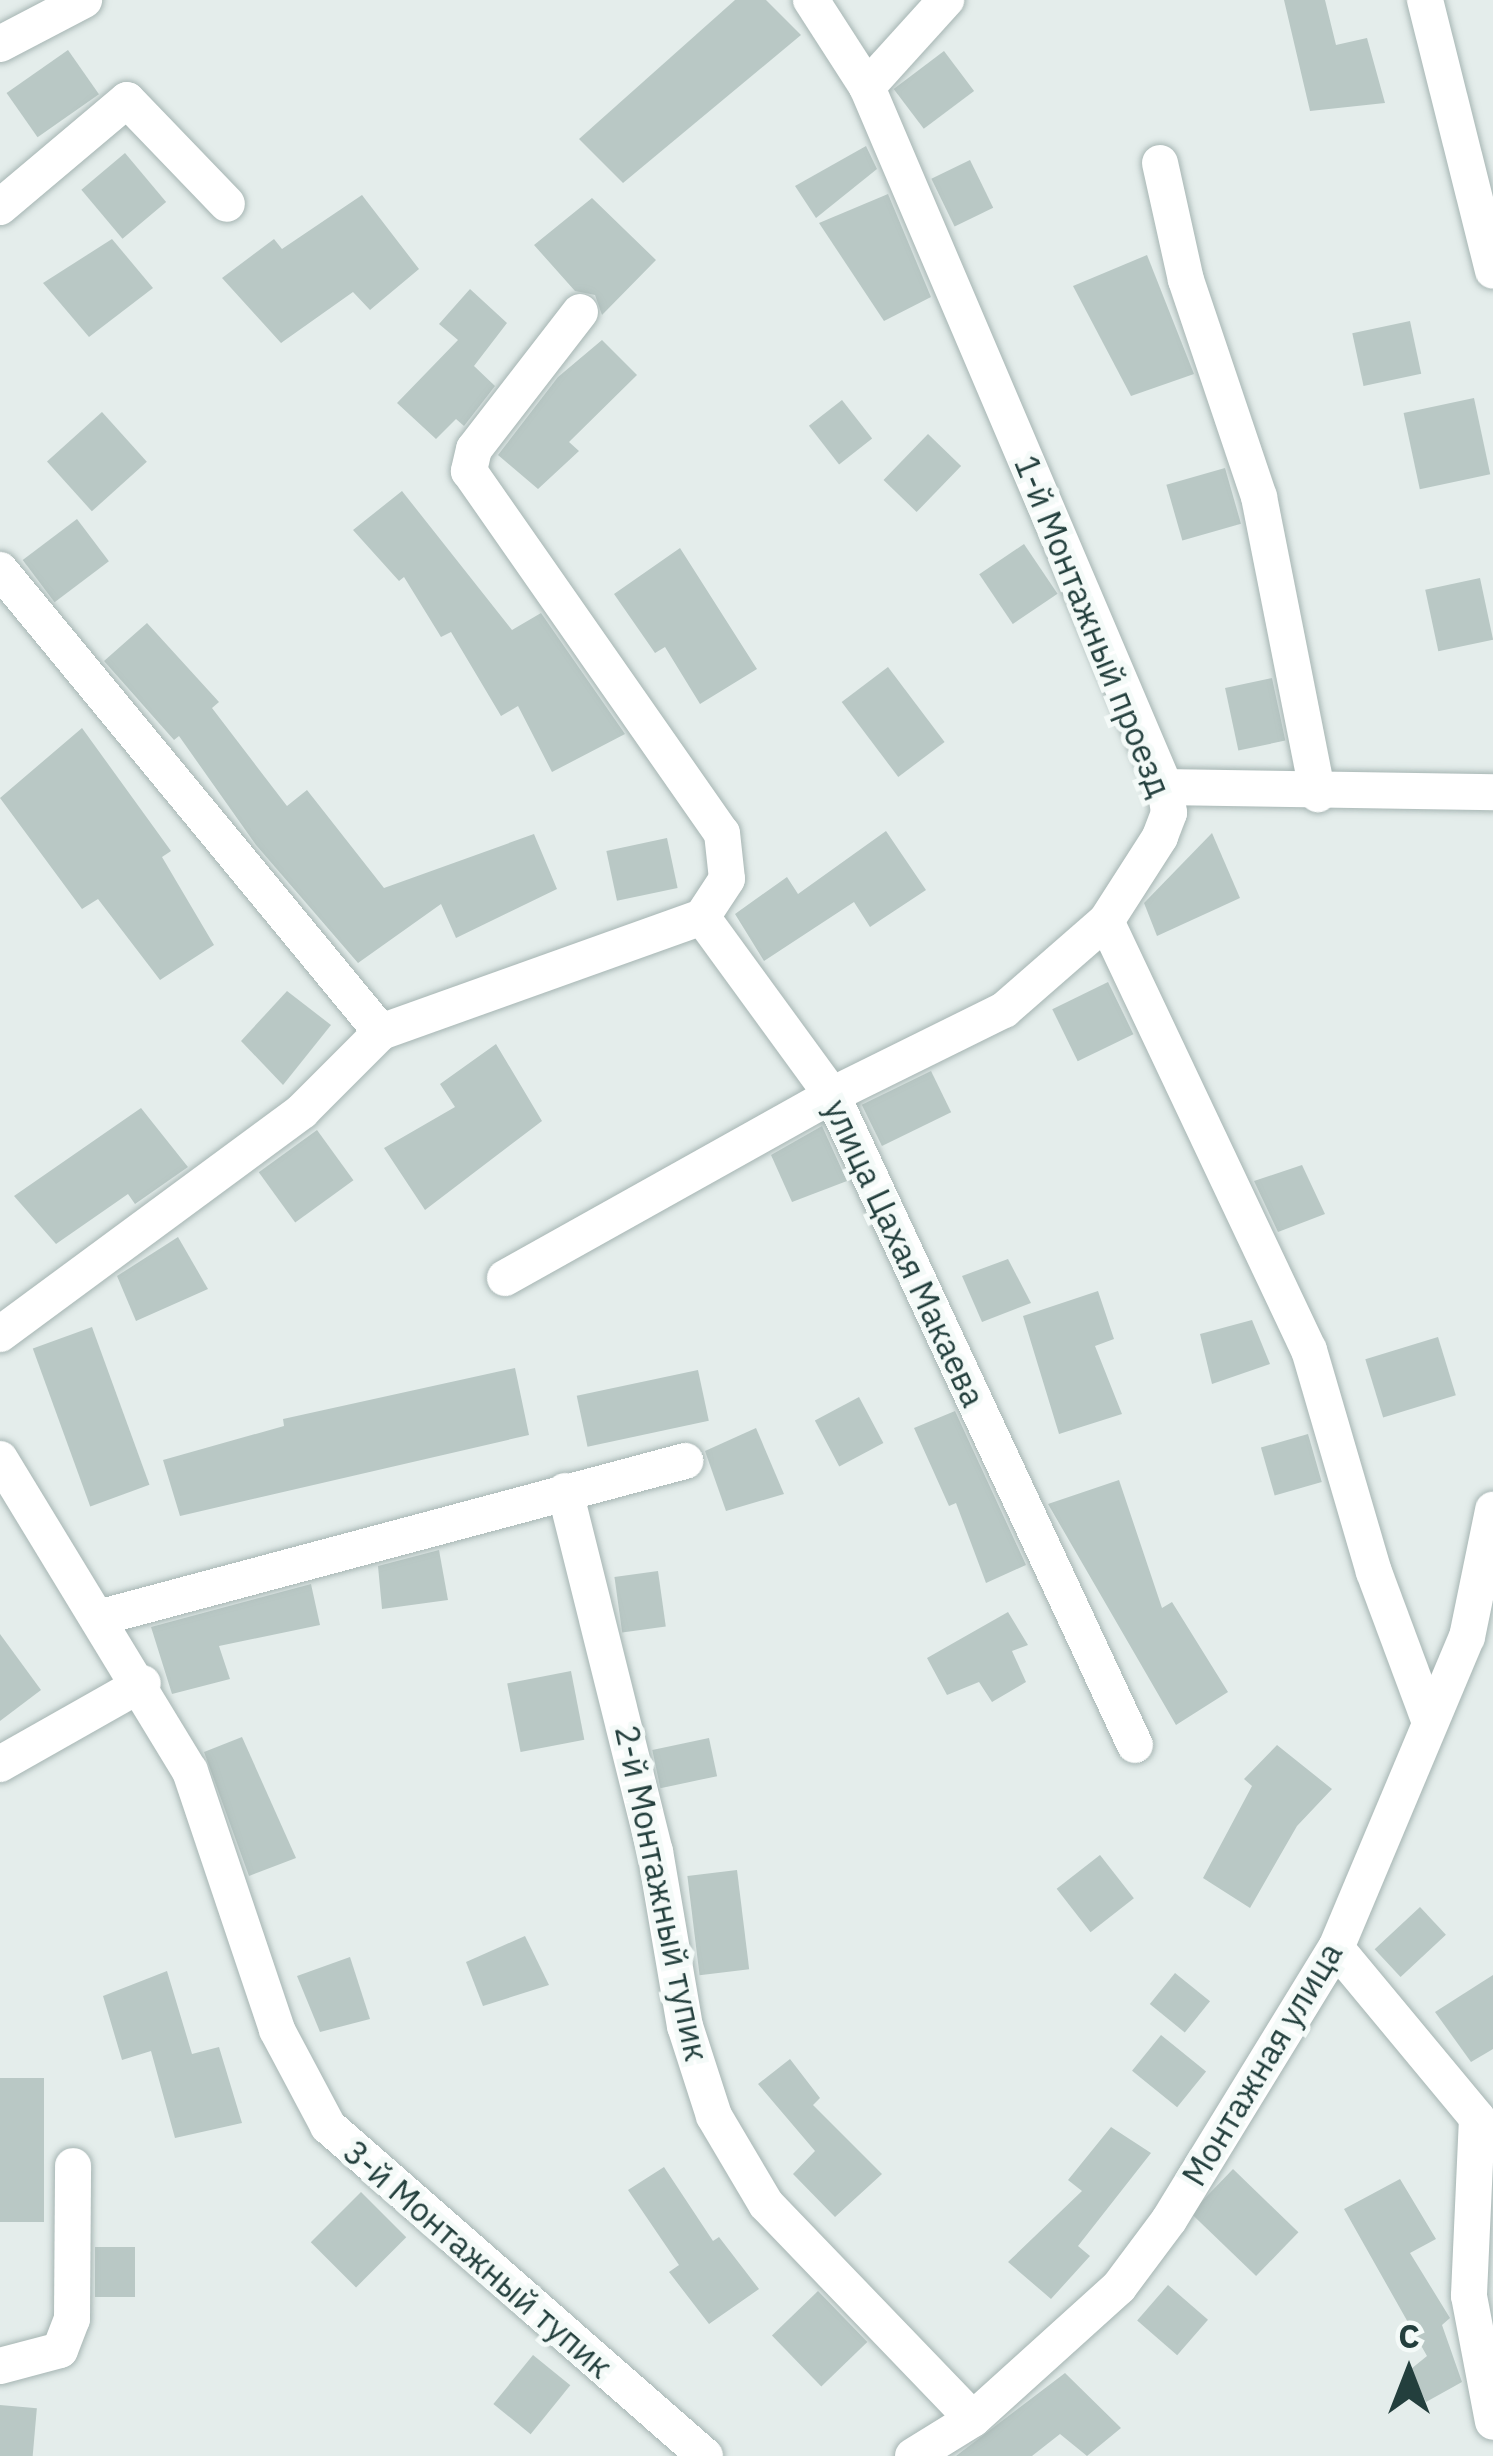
<!DOCTYPE html>
<meta charset="utf-8">
<style>
body{margin:0}
#map{position:relative;width:1493px;height:2456px;overflow:hidden;background:#e4edeb;font-family:"IBM Plex Sans",sans-serif}
div>[style]{position:absolute}
[style*='--x']{left:calc(var(--x)*1px);top:calc(var(--y)*1px);width:calc(var(--w)*1px);rotate:calc(var(--a)*1deg)}
.building>*{inset:0;background:#b9c8c5;transform-origin:0 0}
.roads{filter:drop-shadow(0 0 3px #a6b5b3) drop-shadow(0 0 3px #a6b5b3)}
.minor>*{height:36px;margin:-18px;padding:0 18px;transform-origin:18px;border-radius:18px;background:#fff}
span{translate:-50% -50%;white-space:nowrap;text-align:center;line-height:1.15;-webkit-text-stroke:10px #f4faf8;paint-order:stroke}
.street-label{font-size:33px;color:#233f3d}
.north{position:absolute;left:1349px;top:2312px;width:120px;height:120px;-webkit-text-stroke:9px #f4faf8;paint-order:stroke;rotate:0deg;font-size:33px;font-weight:700;line-height:48px;text-align:center;color:#233f3d}
.north::after{content:'';display:block;margin:auto;width:42px;height:54px;background:#233f3d;clip-path:polygon(50% 0,100% 100%,50% 72%,0 100%)}
</style>
<div id="map">
<div class="building">
<i style="clip-path:polygon(735px 0,766px 0,801px 35px,623px 183px,579px 139px)"></i>
<i style="clip-path:polygon(1284px 0,1325px 0,1336px 45px,1367px 38px,1385px 103px,1310px 111px)"></i>
<i style="left:68px;top:50px;width:54px;height:75px;rotate:55deg"></i>
<i style="left:944px;top:51px;width:50px;height:63px;rotate:53deg"></i>
<i style="clip-path:polygon(866px 146px,877px 169px,816px 218px,795px 186px)"></i>
<i style="left:125px;top:153px;width:64px;height:57px;rotate:50deg"></i>
<i style="left:970px;top:160px;width:53px;height:43px;rotate:64deg"></i>
<i style="clip-path:polygon(888px 194px,931px 297px,884px 321px,819px 223px)"></i>
<i style="clip-path:polygon(362px 195px,419px 269px,370px 310px,353px 292px,281px 343px,222px 278px,274px 239px,282px 249px)"></i>
<i style="clip-path:polygon(592px 198px,656px 260px,602px 315px,595px 295px,575px 291px,534px 245px)"></i>
<i style="clip-path:polygon(112px 239px,153px 288px,89px 337px,43px 283px)"></i>
<i style="clip-path:polygon(1147px 255px,1194px 374px,1131px 396px,1073px 286px)"></i>
<i style="clip-path:polygon(470px 289px,507px 323px,474px 366px,495px 386px,464px 426px,456px 419px,436px 439px,397px 403px,458px 340px,439px 324px)"></i>
<i style="left:1410px;top:321px;width:54px;height:59px;rotate:78deg"></i>
<i style="clip-path:polygon(602px 340px,637px 375px,569px 442px,579px 451px,538px 489px,498px 455px,558px 377px)"></i>
<i style="left:1474px;top:398px;width:78px;height:72px;rotate:78deg"></i>
<i style="left:842px;top:400px;width:49px;height:42px;rotate:52deg"></i>
<i style="left:102px;top:412px;width:67px;height:74px;rotate:48deg"></i>
<i style="left:928px;top:434px;width:46px;height:64px;rotate:44deg"></i>
<i style="left:1225px;top:468px;width:58px;height:61px;rotate:74deg"></i>
<i style="clip-path:polygon(402px 491px,512px 630px,541px 613px,625px 734px,552px 772px,518px 706px,501px 716px,451px 632px,441px 637px,404px 577px,399px 581px,353px 530px)"></i>
<i style="left:77px;top:519px;width:53px;height:68px;rotate:53deg"></i>
<i style="left:1024px;top:544px;width:60px;height:54px;rotate:56deg"></i>
<i style="clip-path:polygon(680px 548px,757px 669px,700px 704px,665px 647px,655px 653px,614px 594px)"></i>
<i style="left:1480px;top:578px;width:63px;height:56px;rotate:78deg"></i>
<i style="clip-path:polygon(147px 623px,219px 702px,212px 708px,287px 806px,307px 790px,384px 888px,534px 834px,557px 889px,456px 938px,441px 904px,358px 963px,256px 845px,179px 736px,174px 740px,104px 661px)"></i>
<i style="left:888px;top:667px;width:94px;height:58px;rotate:53deg"></i>
<i style="left:1272px;top:678px;width:64px;height:48px;rotate:78deg"></i>
<i style="clip-path:polygon(82px 728px,171px 851px,162px 857px,214px 945px,160px 980px,98px 899px,82px 909px,0 798px)"></i>
<i style="clip-path:polygon(886px 831px,926px 890px,870px 927px,854px 902px,764px 961px,735px 914px,787px 877px,798px 894px)"></i>
<i style="clip-path:polygon(1212px 833px,1240px 898px,1157px 936px,1144px 903px)"></i>
<i style="left:667px;top:838px;width:51px;height:62px;rotate:78deg"></i>
<i style="left:1108px;top:982px;width:58px;height:62px;rotate:64deg"></i>
<i style="clip-path:polygon(287px 991px,331px 1025px,283px 1085px,241px 1041px)"></i>
<i style="clip-path:polygon(496px 1044px,542px 1121px,425px 1210px,384px 1148px,455px 1107px,440px 1084px)"></i>
<i style="left:931px;top:1071px;width:46px;height:77px;rotate:64deg"></i>
<i style="clip-path:polygon(141px 1108px,188px 1167px,135px 1204px,128px 1194px,56px 1244px,14px 1196px)"></i>
<i style="clip-path:polygon(822px 1126px,847px 1181px,792px 1202px,771px 1155px)"></i>
<i style="left:317px;top:1130px;width:62px;height:72px;rotate:54deg"></i>
<i style="clip-path:polygon(1302px 1165px,1325px 1214px,1278px 1232px,1254px 1181px)"></i>
<i style="clip-path:polygon(178px 1237px,208px 1289px,136px 1321px,117px 1276px)"></i>
<i style="clip-path:polygon(1008px 1259px,1031px 1303px,982px 1322px,962px 1276px)"></i>
<i style="clip-path:polygon(1098px 1291px,1114px 1339px,1095px 1346px,1122px 1414px,1059px 1434px,1023px 1316px)"></i>
<i style="clip-path:polygon(1252px 1320px,1270px 1364px,1212px 1384px,1200px 1334px)"></i>
<i style="left:92px;top:1327px;width:168px;height:63px;rotate:70deg"></i>
<i style="left:1438px;top:1337px;width:61px;height:76px;rotate:73deg"></i>
<i style="clip-path:polygon(515px 1368px,529px 1435px,180px 1516px,163px 1460px,284px 1426px,283px 1419px)"></i>
<i style="left:698px;top:1370px;width:52px;height:124px;rotate:78deg"></i>
<i style="left:859px;top:1397px;width:52px;height:50px;rotate:62deg"></i>
<i style="clip-path:polygon(955px 1411px,1026px 1565px,986px 1583px,956px 1503px,949px 1506px,914px 1428px)"></i>
<i style="clip-path:polygon(756px 1428px,784px 1494px,726px 1511px,705px 1451px)"></i>
<i style="left:1308px;top:1434px;width:50px;height:49px;rotate:74deg"></i>
<i style="clip-path:polygon(1119px 1480px,1162px 1608px,1172px 1602px,1228px 1692px,1176px 1725px,1048px 1504px)"></i>
<i style="clip-path:polygon(439px 1550px,448px 1600px,382px 1609px,378px 1566px)"></i>
<i style="left:658px;top:1571px;width:56px;height:44px;rotate:82deg"></i>
<i style="clip-path:polygon(311px 1584px,320px 1625px,219px 1646px,230px 1679px,172px 1694px,151px 1627px)"></i>
<i style="clip-path:polygon(1008px 1612px,1028px 1645px,1012px 1651px,1026px 1682px,992px 1702px,979px 1682px,947px 1695px,927px 1658px)"></i>
<i style="clip-path:polygon(0 1634px,41px 1690px,0 1721px)"></i>
<i style="left:571px;top:1671px;width:70px;height:65px;rotate:79deg"></i>
<i style="clip-path:polygon(242px 1737px,296px 1858px,249px 1876px,204px 1752px)"></i>
<i style="left:709px;top:1738px;width:39px;height:58px;rotate:78deg"></i>
<i style="clip-path:polygon(1277px 1745px,1332px 1789px,1297px 1826px,1250px 1908px,1203px 1878px,1252px 1786px,1244px 1779px)"></i>
<i style="left:1100px;top:1855px;width:55px;height:55px;rotate:52deg"></i>
<i style="left:737px;top:1870px;width:100px;height:50px;rotate:83deg"></i>
<i style="left:1420px;top:1907px;width:38px;height:62px;rotate:47deg"></i>
<i style="clip-path:polygon(525px 1936px,549px 1985px,483px 2006px,466px 1962px)"></i>
<i style="clip-path:polygon(350px 1957px,370px 2019px,320px 2032px,297px 1976px)"></i>
<i style="clip-path:polygon(167px 1971px,192px 2054px,219px 2047px,242px 2123px,175px 2138px,151px 2051px,122px 2060px,103px 1996px)"></i>
<i style="left:1175px;top:1973px;width:45px;height:40px;rotate:39deg"></i>
<i style="clip-path:polygon(1493px 1975px,1493px 2049px,1471px 2062px,1435px 2012px)"></i>
<i style="left:1161px;top:2035px;width:58px;height:46px;rotate:39deg"></i>
<i style="clip-path:polygon(790px 2059px,820px 2098px,813px 2105px,882px 2174px,835px 2217px,793px 2174px,815px 2151px,758px 2084px)"></i>
<i style="left:44px;top:2078px;width:144px;height:44px;rotate:90deg"></i>
<i style="clip-path:polygon(1111px 2127px,1151px 2153px,1078px 2246px,1090px 2256px,1051px 2299px,1008px 2262px,1082px 2191px,1068px 2180px)"></i>
<i style="clip-path:polygon(664px 2167px,713px 2241px,719px 2237px,759px 2289px,709px 2324px,669px 2272px,679px 2265px,628px 2190px)"></i>
<i style="left:1233px;top:2169px;width:91px;height:61px;rotate:44deg"></i>
<i style="clip-path:polygon(1400px 2179px,1436px 2239px,1410px 2253px,1450px 2318px,1442px 2325px,1462px 2382px,1426px 2402px,1411px 2369px,1427px 2356px,1344px 2209px)"></i>
<i style="left:361px;top:2192px;width:64px;height:71px;rotate:45deg"></i>
<i style="left:95px;top:2247px;width:40px;height:50px"></i>
<i style="left:1168px;top:2285px;width:53px;height:47px;rotate:41deg"></i>
<i style="left:818px;top:2291px;width:71px;height:64px;rotate:46deg"></i>
<i style="left:533px;top:2355px;width:48px;height:63px;rotate:39deg"></i>
<i style="clip-path:polygon(1065px 2373px,1121px 2428px,1087px 2456px,1060px 2434px,1032px 2456px,956px 2456px)"></i>
<i style="left:0;top:2405px;width:37px;height:51px;rotate:5deg"></i>
</div>
<div class="roads">
<div class="minor">
<i style="--x:811;--y:0;--w:103;--a:57.2"></i>
<i style="--x:867;--y:87;--w:761;--a:66.94"></i>
<i style="--x:1165;--y:787;--w:26;--a:81"></i>
<i style="--x:1169;--y:813;--w:26;--a:111"></i>
<i style="--x:1160;--y:837;--w:100;--a:122.7"></i>
<i style="--x:1106;--y:921;--w:475;--a:64.7"></i>
<i style="--x:1309;--y:1350;--w:231;--a:73.7"></i>
<i style="--x:1374;--y:1572;--w:158;--a:69.6"></i>
<i style="--x:1425;--y:0;--w:279;--a:75.9"></i>
<i style="--x:0;--y:44;--w:95;--a:-27.6"></i>
<i style="--x:867;--y:87;--w:118;--a:-47.8"></i>
<i style="--x:1160;--y:163;--w:120;--a:77.5"></i>
<i style="--x:1186;--y:280;--w:229;--a:71.4"></i>
<i style="--x:1259;--y:497;--w:303;--a:78.8"></i>
<i style="--x:0;--y:207;--w:166;--a:-40.1"></i>
<i style="--x:127;--y:100;--w:144;--a:46.1"></i>
<i style="--x:580;--y:312;--w:173;--a:127.7"></i>
<i style="--x:474;--y:449;--w:23;--a:103"></i>
<i style="--x:469;--y:471;--w:442;--a:55.1"></i>
<i style="--x:722;--y:833;--w:46;--a:83.8"></i>
<i style="--x:727;--y:879;--w:45;--a:123.3"></i>
<i style="--x:0;--y:570;--w:599;--a:50.49"></i>
<i style="--x:381;--y:1032;--w:341;--a:-19.7"></i>
<i style="--x:702;--y:917;--w:220;--a:53.9"></i>
<i style="--x:832;--y:1095;--w:717;--a:65.01"></i>
<i style="--x:1165;--y:787;--w:328;--a:0.9"></i>
<i style="--x:505;--y:1278;--w:375;--a:-29.2"></i>
<i style="--x:832;--y:1095;--w:192;--a:-26.3"></i>
<i style="--x:1004;--y:1010;--w:135;--a:-41.1"></i>
<i style="--x:0;--y:1334;--w:375;--a:-36.4"></i>
<i style="--x:302;--y:1111;--w:112;--a:-45"></i>
<i style="--x:0;--y:1459;--w:365;--a:58.7"></i>
<i style="--x:190;--y:1771;--w:273;--a:71.4"></i>
<i style="--x:277;--y:2030;--w:109;--a:62"></i>
<i style="--x:328;--y:2126;--w:501;--a:41.2"></i>
<i style="--x:565;--y:1491;--w:371;--a:76"></i>
<i style="--x:655;--y:1851;--w:178;--a:80.3"></i>
<i style="--x:685;--y:2026;--w:95;--a:72.1"></i>
<i style="--x:714;--y:2116;--w:102;--a:59.4"></i>
<i style="--x:766;--y:2204;--w:298;--a:46.1"></i>
<i style="--x:98;--y:1618;--w:608;--a:-14.97"></i>
<i style="--x:0;--y:1764;--w:164;--a:-29.5"></i>
<i style="--x:1336;--y:1948;--w:221;--a:50.3"></i>
<i style="--x:1477;--y:2118;--w:178;--a:92.6"></i>
<i style="--x:1469;--y:2296;--w:128;--a:79.2"></i>
<i style="--x:0;--y:2366;--w:62;--a:-14.9"></i>
<i style="--x:60;--y:2350;--w:33;--a:-69"></i>
<i style="--x:72;--y:2319;--w:153;--a:-89.6"></i>
<i style="--x:913;--y:2456;--w:70;--a:-31.7"></i>
<i style="--x:973;--y:2419;--w:197;--a:-42.1"></i>
<i style="--x:1119;--y:2287;--w:84;--a:-53.3"></i>
<i style="--x:1169;--y:2220;--w:319;--a:-58.5"></i>
<i style="--x:1336;--y:1948;--w:337;--a:-67.2"></i>
<i style="--x:1467;--y:1637;--w:130;--a:-78.4"></i>
</div>
</div>
<div class="street-label">
<span style="left:1093px;top:626px;rotate:68deg">1-й Монтажный проезд</span>
<span style="left:905px;top:1253px;rotate:65deg">улица Цахая Макаева</span>
<span style="left:662px;top:1893px;rotate:78deg">2-й Монтажный тупик</span>
<span style="left:1262px;top:2064px;rotate:-59deg">Монтажная улица</span>
<span style="left:478px;top:2259px;rotate:41deg">3-й Монтажный тупик</span>
</div>
<div class="north">С</div>
</div>
